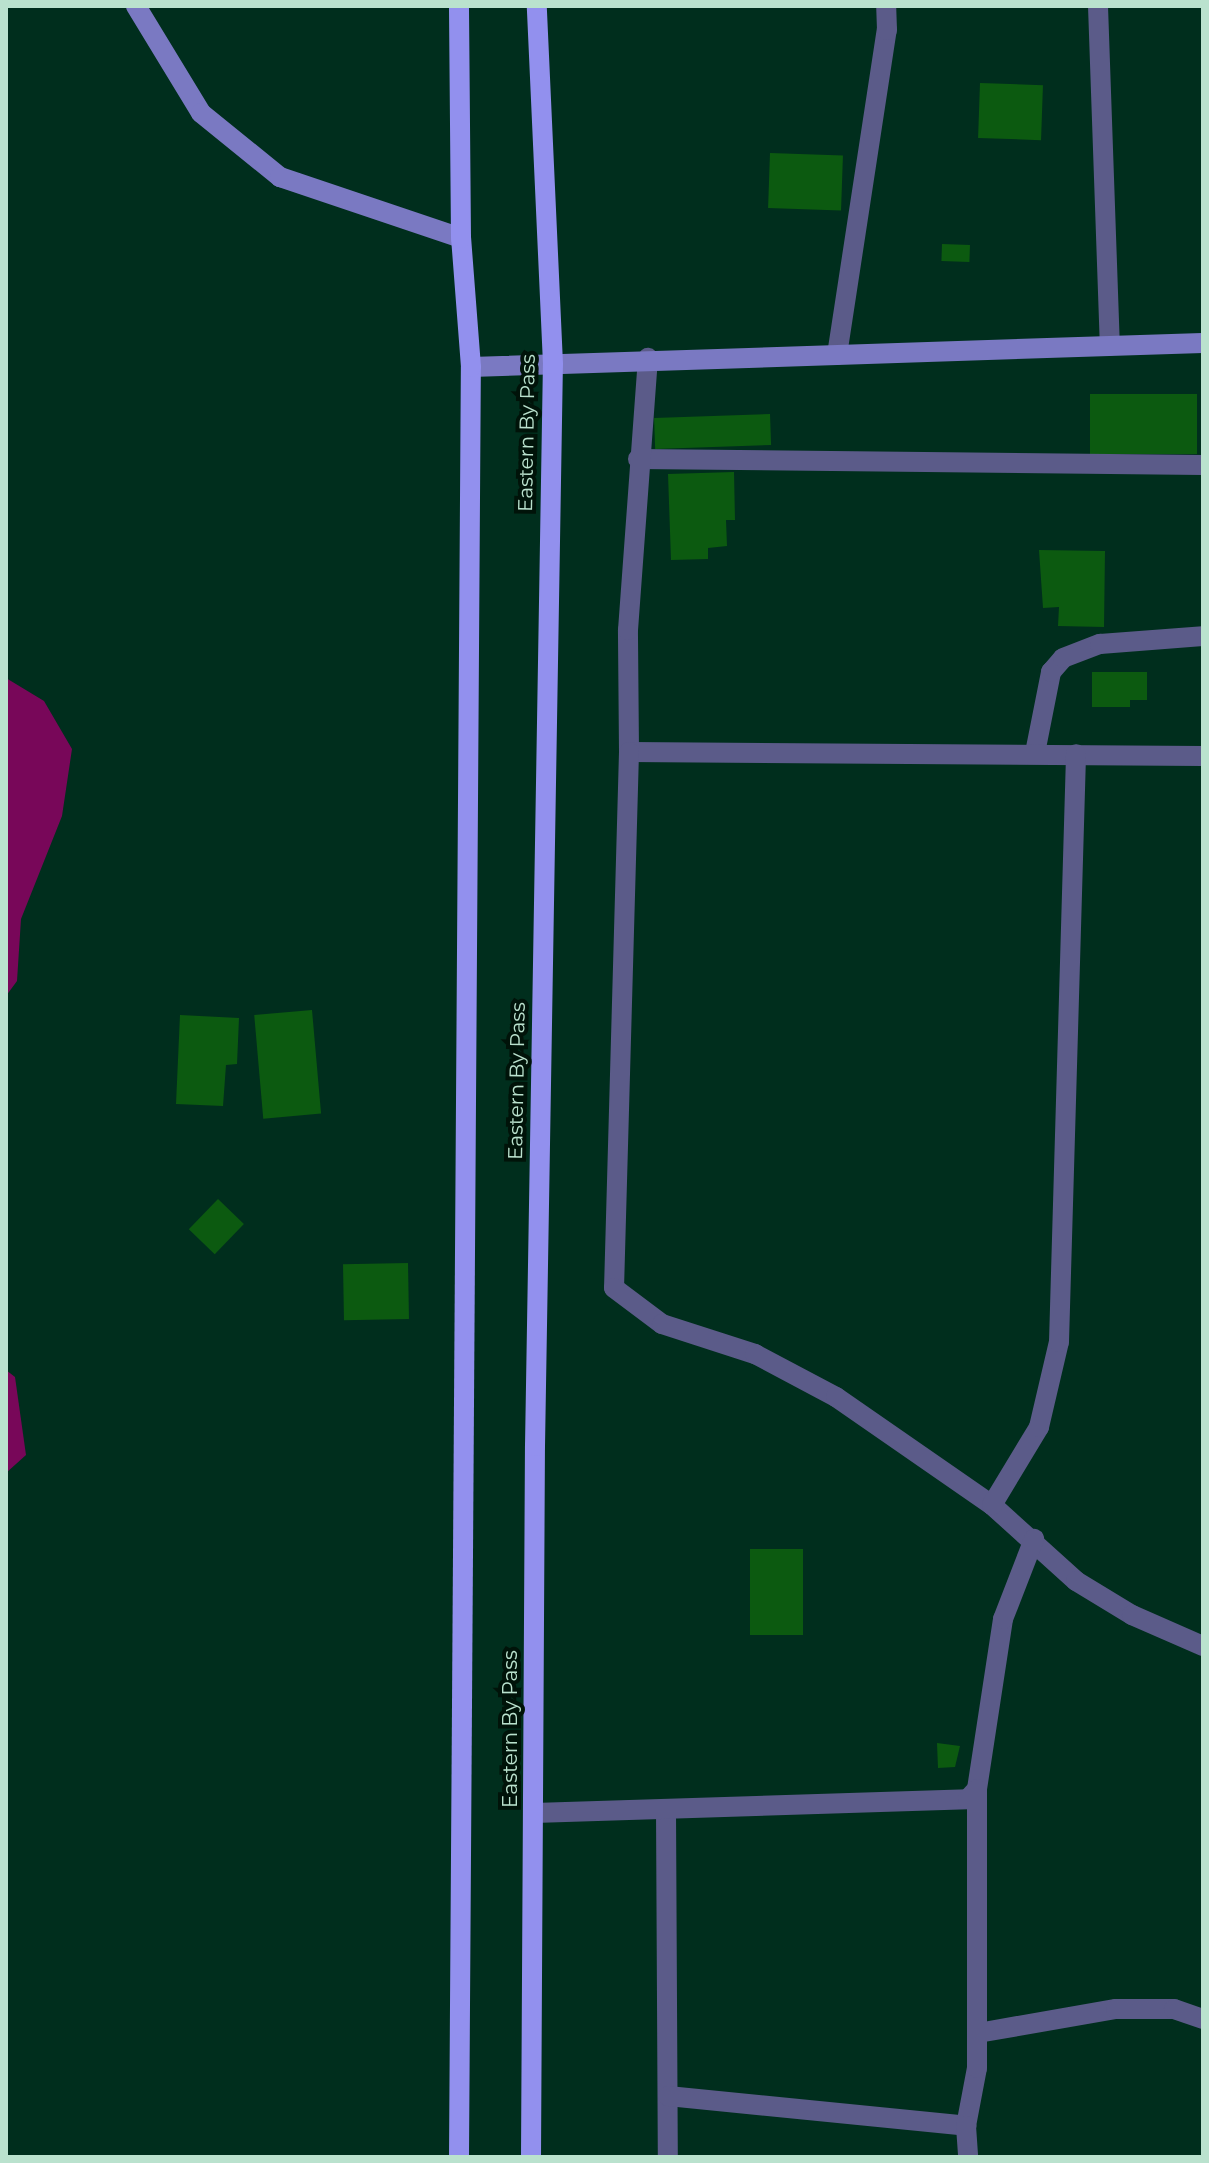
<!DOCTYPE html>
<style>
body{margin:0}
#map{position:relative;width:1209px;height:2163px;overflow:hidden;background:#002e1d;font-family:Montserrat,sans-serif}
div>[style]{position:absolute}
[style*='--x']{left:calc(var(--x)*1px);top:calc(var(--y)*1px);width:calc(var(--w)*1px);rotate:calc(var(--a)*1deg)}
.water>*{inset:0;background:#780759}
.building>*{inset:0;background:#0c5a10;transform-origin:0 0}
.street>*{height:20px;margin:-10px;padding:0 10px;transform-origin:10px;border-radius:10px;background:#5b5b89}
.secondary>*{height:20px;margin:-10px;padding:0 10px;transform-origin:10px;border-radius:10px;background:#7a79c2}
.primary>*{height:20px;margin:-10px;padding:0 10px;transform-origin:10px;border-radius:10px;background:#9290ee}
span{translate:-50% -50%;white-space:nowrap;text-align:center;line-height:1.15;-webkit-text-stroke:8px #001309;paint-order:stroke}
.street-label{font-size:20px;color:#bae2ce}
.frame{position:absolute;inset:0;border:8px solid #bae2ce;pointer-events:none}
</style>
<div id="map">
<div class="water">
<i style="clip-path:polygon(6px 678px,44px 701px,72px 749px,62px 816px,21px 919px,17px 981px,6px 996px)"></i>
<i style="clip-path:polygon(6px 1370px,15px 1377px,26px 1455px,6px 1473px)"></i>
</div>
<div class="building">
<i style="left:980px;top:83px;width:63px;height:55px;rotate:2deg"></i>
<i style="left:770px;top:153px;width:73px;height:55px;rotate:2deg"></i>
<i style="left:942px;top:244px;width:28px;height:17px;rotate:2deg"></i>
<i style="left:1090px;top:394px;width:107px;height:60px"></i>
<i style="left:770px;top:414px;width:31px;height:116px;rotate:88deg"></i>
<i style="clip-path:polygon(734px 472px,735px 520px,726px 520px,727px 546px,708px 548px,708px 559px,671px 560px,668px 474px)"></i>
<i style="clip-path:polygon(1039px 550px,1105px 551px,1104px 627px,1058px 626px,1059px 607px,1043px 608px)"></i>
<i style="clip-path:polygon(1092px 672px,1147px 672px,1147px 700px,1130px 700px,1130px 707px,1092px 707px)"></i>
<i style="left:312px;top:1010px;width:104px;height:58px;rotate:85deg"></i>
<i style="clip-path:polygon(180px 1015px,239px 1018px,237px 1064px,226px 1065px,223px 1106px,176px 1104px)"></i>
<i style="left:218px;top:1199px;width:36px;height:42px;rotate:44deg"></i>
<i style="left:408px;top:1263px;width:56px;height:65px;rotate:89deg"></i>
<i style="left:803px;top:1549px;width:86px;height:53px;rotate:90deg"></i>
<i style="clip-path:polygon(937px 1743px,960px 1746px,955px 1767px,938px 1768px)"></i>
</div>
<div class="street">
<i style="--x:1098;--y:6;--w:340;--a:88"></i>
<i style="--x:837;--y:355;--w:329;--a:-81.3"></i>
<i style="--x:887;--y:30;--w:24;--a:-92"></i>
<i style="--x:638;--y:459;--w:565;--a:0.61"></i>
<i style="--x:629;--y:752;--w:122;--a:-90.5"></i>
<i style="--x:628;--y:630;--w:273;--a:-85.8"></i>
<i style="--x:1035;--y:753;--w:83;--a:-78.8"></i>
<i style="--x:1051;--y:672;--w:18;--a:-49"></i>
<i style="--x:1063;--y:658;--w:40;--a:-21"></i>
<i style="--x:1100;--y:644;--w:103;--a:-4.4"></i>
<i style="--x:1203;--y:756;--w:574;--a:-179.6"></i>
<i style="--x:629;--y:752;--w:536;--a:91.6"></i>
<i style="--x:614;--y:1288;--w:60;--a:36.9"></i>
<i style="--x:662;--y:1324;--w:98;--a:17.9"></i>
<i style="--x:755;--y:1354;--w:92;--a:28"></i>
<i style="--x:836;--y:1397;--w:190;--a:34.7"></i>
<i style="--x:992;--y:1505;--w:113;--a:42.1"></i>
<i style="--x:1076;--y:1581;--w:66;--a:31.3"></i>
<i style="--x:1132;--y:1615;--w:77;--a:23.6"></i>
<i style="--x:992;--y:1505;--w:91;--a:-58.9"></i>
<i style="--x:1039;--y:1427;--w:87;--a:-76.8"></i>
<i style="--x:1059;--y:1342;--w:588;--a:-88.34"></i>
<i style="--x:666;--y:1810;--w:347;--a:89.7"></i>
<i style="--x:534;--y:1813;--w:434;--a:-1.8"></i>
<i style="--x:968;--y:1799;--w:13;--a:-48"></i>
<i style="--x:977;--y:1789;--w:172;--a:-81.3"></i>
<i style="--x:1003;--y:1619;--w:86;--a:-68.8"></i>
<i style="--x:978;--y:2033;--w:140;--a:-9.9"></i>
<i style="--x:1116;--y:2009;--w:58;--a:0"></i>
<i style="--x:1174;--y:2009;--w:31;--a:19"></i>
<i style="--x:668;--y:2096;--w:300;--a:5.7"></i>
<i style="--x:966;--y:2126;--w:59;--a:-79.3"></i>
<i style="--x:977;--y:2068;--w:279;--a:-90"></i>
<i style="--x:966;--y:2126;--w:31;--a:86"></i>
</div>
<div class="secondary">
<i style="--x:136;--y:6;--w:125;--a:58.7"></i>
<i style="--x:201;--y:113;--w:102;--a:39"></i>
<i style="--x:280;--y:177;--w:191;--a:18.6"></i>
<i style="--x:471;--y:367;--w:732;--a:-1.88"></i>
</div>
<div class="primary">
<i style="--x:459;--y:2157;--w:1790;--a:-89.62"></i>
<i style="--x:471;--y:367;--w:129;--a:-94.4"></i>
<i style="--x:461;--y:238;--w:232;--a:-90.5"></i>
<i style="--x:531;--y:2157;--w:711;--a:-89.68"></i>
<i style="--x:535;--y:1446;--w:1082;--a:-89.05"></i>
<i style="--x:553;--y:364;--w:358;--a:-92.6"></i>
</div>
<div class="street-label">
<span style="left:527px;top:433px;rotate:-89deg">Eastern By Pass</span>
<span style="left:517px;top:1081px;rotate:-89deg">Eastern By Pass</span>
<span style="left:510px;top:1729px;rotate:-90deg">Eastern By Pass</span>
</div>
<div class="frame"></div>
</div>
